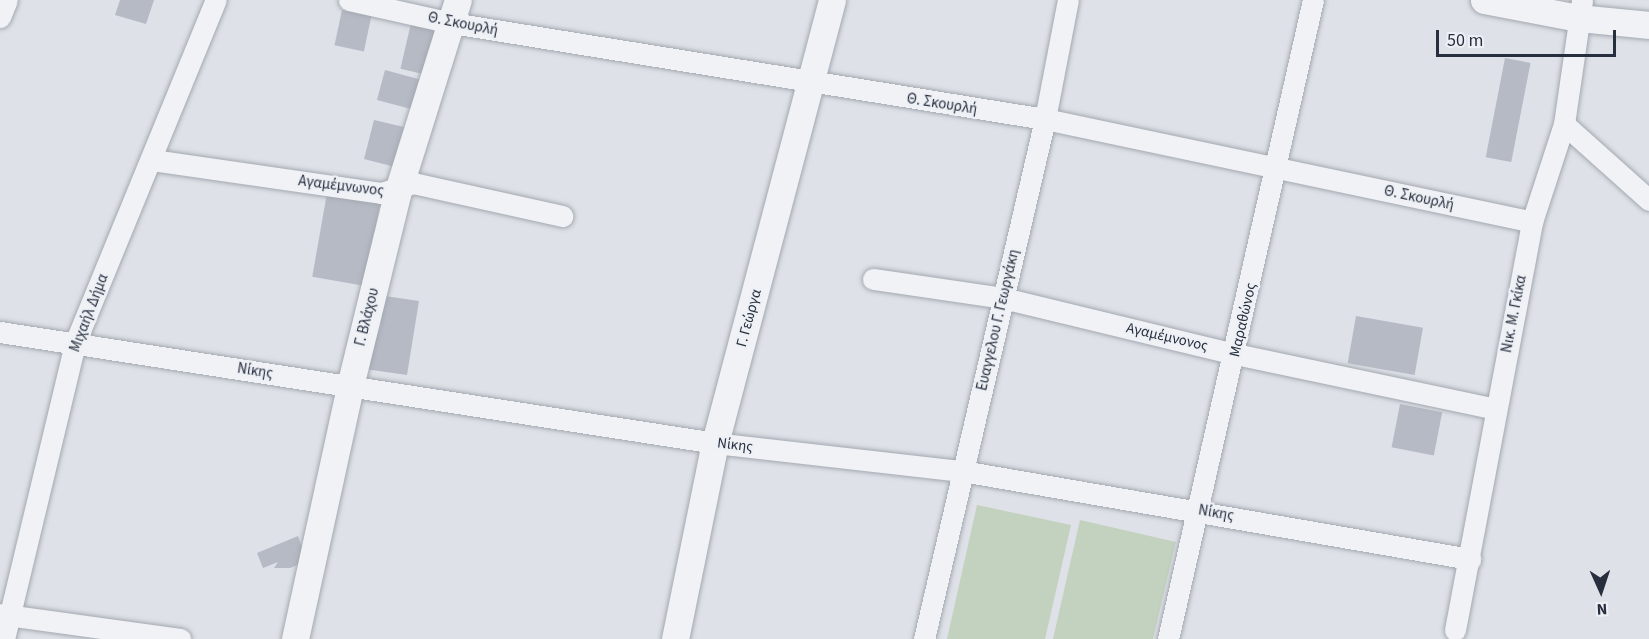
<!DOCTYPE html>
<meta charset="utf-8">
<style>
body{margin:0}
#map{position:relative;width:1649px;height:639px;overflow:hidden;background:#dee1e7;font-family:"Source Sans 3",sans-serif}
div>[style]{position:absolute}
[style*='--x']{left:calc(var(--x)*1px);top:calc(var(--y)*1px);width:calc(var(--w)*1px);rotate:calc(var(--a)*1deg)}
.green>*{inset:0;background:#c3d1bf}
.building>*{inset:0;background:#b5bac4;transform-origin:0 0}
.roads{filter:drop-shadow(0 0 2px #a3a8b1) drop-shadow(0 0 2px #a3a8b1)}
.minor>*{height:21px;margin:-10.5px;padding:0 10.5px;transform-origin:10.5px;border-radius:10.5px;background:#f1f2f6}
.tertiary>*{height:27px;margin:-13.5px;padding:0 13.5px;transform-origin:13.5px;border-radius:13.5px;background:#f1f2f6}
span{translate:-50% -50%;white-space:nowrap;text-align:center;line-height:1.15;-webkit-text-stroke:4.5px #edf0f5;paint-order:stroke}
.street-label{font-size:15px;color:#272f3e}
.north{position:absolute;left:1571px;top:561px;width:60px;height:60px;-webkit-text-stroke:4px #edf0f5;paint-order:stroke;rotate:177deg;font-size:16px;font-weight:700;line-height:24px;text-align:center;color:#272f3e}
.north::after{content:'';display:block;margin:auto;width:21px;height:27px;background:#272f3e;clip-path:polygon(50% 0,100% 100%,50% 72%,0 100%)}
.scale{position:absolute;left:1436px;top:30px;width:180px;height:27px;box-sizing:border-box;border:3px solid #272f3e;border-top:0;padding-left:8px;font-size:18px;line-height:21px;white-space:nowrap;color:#272f3e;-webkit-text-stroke:4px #edf0f5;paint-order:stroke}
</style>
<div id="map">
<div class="green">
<i style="clip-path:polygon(977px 505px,1071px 525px,1045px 639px,947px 639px)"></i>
<i style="clip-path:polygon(1080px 520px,1176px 542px,1153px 639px,1053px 639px)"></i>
</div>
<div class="building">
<i style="clip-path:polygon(120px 0,154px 0,146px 24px,115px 15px)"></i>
<i style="left:342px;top:10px;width:30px;height:36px;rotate:12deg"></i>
<i style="left:411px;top:23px;width:31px;height:47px;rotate:13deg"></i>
<i style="left:1505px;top:58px;width:26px;height:101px;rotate:11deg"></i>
<i style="left:385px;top:70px;width:43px;height:31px;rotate:15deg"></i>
<i style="clip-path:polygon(374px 120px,404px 127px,398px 147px,399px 168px,364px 159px)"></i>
<i style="left:327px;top:193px;width:54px;height:85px;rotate:10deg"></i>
<i style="clip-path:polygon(385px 296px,419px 301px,407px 375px,365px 369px,380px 327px)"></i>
<i style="left:1356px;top:316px;width:68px;height:48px;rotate:10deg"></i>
<i style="left:1400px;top:404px;width:43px;height:44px;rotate:11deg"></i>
<i style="clip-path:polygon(298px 536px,307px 561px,290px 568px,274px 568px,278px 562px,263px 568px,257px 553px)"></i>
</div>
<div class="roads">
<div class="minor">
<i style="--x:349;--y:0;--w:106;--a:12.6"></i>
<i style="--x:452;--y:23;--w:601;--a:9.2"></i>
<i style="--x:1045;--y:119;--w:498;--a:11.9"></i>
<i style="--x:0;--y:17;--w:18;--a:-68"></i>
<i style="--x:1564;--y:124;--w:114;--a:41.8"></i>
<i style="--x:152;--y:160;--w:231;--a:8.2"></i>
<i style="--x:381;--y:193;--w:34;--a:-17"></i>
<i style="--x:413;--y:183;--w:153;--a:12.5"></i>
<i style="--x:873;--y:279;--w:131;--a:8.3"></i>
<i style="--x:1003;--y:298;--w:239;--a:13.6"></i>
<i style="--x:1235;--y:354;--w:266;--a:11.9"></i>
<i style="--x:0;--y:332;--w:724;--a:8.82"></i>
<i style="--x:715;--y:443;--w:249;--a:6.5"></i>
<i style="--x:962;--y:471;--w:516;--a:9.83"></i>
<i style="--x:0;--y:614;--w:182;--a:7.9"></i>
<i style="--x:1455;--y:630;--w:415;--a:-79.3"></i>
<i style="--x:1532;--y:222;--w:103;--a:-71.9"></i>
<i style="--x:1564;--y:124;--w:125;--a:-81.7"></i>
<i style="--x:4;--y:639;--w:304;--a:-76.5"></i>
<i style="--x:75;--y:343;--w:371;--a:-67.7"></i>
<i style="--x:924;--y:639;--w:534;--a:-76.9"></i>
<i style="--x:1045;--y:119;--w:121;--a:-79.1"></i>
<i style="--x:1168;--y:639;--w:655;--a:-77.22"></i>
</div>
<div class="tertiary">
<i style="--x:1484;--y:0;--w:96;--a:10.8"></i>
<i style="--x:1578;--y:18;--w:71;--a:5.6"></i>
<i style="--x:295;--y:639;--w:259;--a:-77.7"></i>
<i style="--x:350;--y:386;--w:201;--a:-76.2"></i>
<i style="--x:398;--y:191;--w:200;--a:-72.6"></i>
<i style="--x:675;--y:639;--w:200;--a:-78.5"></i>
<i style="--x:715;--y:443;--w:458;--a:-75.2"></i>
</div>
</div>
<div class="street-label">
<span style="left:463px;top:24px;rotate:11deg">Θ. Σκουρλή</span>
<span style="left:942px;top:104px;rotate:9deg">Θ. Σκουρλή</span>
<span style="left:341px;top:186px;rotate:7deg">Αγαμέμνωνος</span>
<span style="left:1419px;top:198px;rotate:12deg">Θ. Σκουρλή</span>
<span style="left:89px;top:313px;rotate:-69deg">Μιχαήλ Δήμα</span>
<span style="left:1514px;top:314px;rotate:-79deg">Νικ. Μ. Γκίκα</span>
<span style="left:367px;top:317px;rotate:-76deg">Γ. Βλάχου</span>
<span style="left:749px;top:318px;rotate:-75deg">Γ. Γεώργα</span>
<span style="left:998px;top:320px;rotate:-77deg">Ευαγγελου Γ. Γεωργάκη</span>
<span style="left:1243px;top:320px;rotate:-77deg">Μαραθώνος</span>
<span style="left:1167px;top:337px;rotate:13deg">Αγαμέμνονος</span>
<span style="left:255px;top:371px;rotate:9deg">Νίκης</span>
<span style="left:735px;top:445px;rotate:7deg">Νίκης</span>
<span style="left:1216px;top:513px;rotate:10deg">Νίκης</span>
</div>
<div class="north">N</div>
<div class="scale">50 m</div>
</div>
